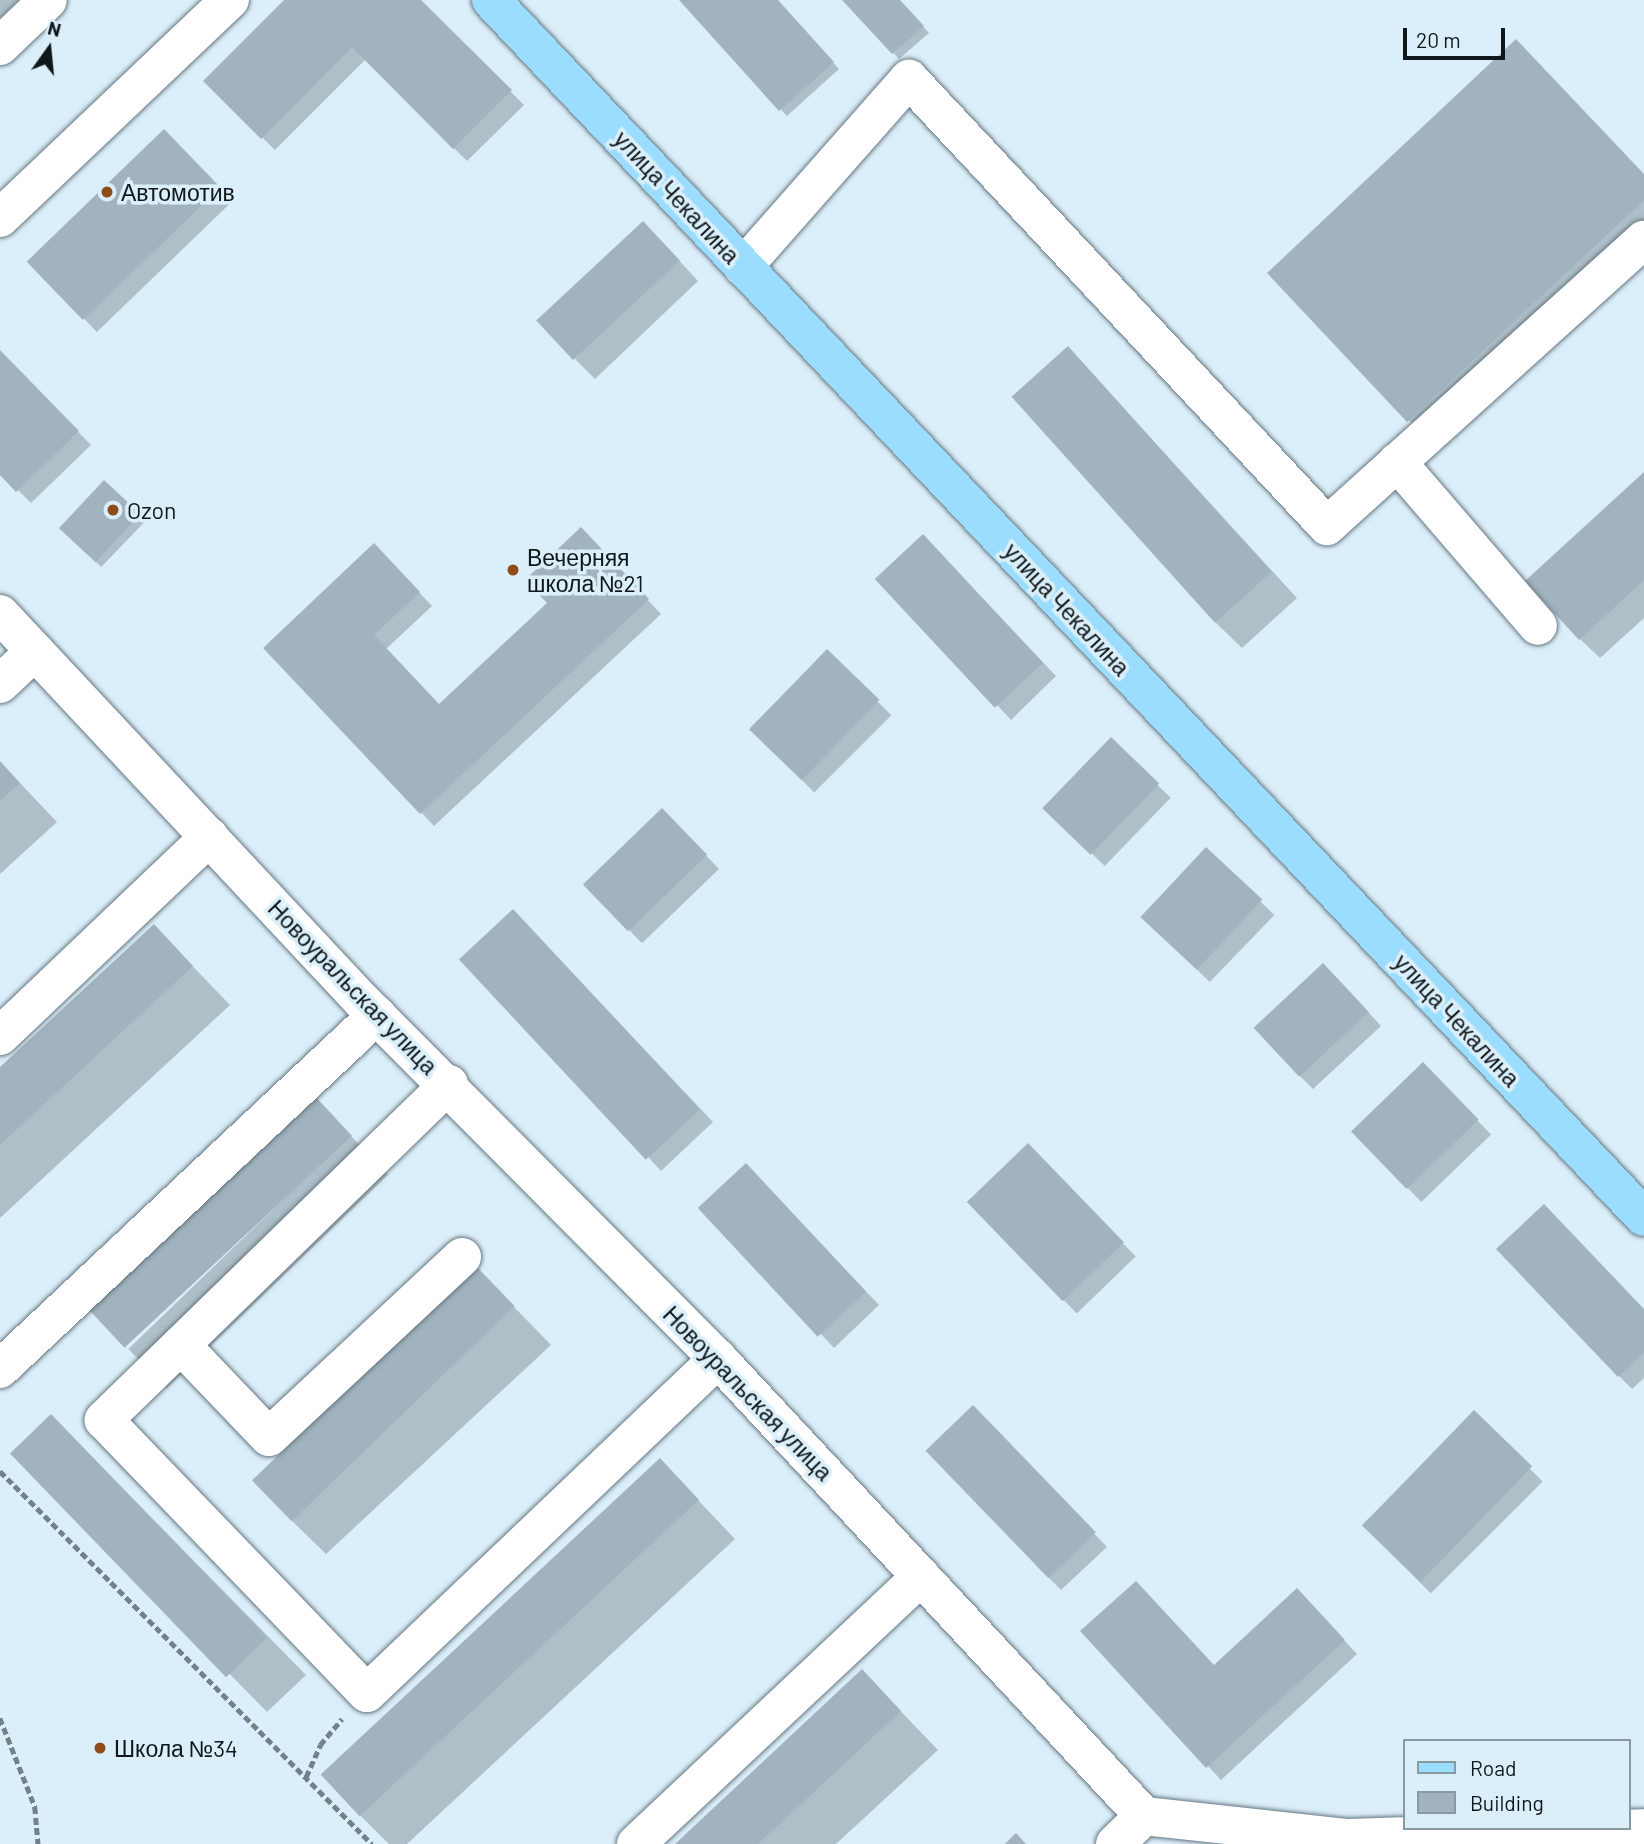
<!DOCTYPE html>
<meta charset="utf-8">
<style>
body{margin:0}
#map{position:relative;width:1644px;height:1844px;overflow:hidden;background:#dbeffa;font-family:Barlow,sans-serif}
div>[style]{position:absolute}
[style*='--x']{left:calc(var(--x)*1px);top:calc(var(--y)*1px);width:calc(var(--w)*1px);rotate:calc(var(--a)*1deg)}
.shadow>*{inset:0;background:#0003;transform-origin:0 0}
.building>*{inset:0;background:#a0b3be;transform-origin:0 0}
.path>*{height:4.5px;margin-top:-2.25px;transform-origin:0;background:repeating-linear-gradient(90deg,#748188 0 7px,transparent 0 10.5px)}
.roads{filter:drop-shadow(0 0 2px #667782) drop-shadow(0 0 2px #667782)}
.minor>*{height:38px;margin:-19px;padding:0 19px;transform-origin:19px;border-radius:19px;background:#fff}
.major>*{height:38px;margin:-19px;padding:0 19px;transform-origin:19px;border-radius:19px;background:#9bddfe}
.dots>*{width:19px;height:19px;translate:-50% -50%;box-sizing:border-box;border:4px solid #dbeffa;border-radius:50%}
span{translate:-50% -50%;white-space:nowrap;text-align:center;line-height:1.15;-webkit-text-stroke:7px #dbeffa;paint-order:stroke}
.poi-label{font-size:23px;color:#10171a}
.left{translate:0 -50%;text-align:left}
.street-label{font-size:23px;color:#10171a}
.legend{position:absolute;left:1403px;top:1739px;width:228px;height:91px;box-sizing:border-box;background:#dbeffa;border:2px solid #8a99a0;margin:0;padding:9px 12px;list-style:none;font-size:21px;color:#10171a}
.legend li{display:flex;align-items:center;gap:14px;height:35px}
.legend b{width:35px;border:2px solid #8a99a0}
.north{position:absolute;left:14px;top:14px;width:70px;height:70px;-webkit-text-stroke:5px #dbeffa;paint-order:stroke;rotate:15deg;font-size:19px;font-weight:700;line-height:28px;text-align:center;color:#10171a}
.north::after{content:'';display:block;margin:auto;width:24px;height:32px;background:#10171a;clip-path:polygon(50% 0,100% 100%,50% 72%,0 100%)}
.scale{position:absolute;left:1403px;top:28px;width:102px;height:32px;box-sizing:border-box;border:4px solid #10171a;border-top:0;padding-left:9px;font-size:21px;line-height:24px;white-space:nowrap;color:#10171a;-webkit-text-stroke:5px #dbeffa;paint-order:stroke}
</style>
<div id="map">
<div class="shadow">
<i style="clip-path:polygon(0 0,19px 0,0 18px)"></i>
<i style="clip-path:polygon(287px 0,419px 0,524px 105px,467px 161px,365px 60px,275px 150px,205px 81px)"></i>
<i style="clip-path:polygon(681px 0,776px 0,839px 69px,787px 116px)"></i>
<i style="clip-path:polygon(845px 0,899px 0,929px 33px,899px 59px)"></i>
<i style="left:164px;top:131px;width:98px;height:188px;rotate:46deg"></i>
<i style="clip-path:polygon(1644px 175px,1644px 251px,1435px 447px,1409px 420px)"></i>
<i style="clip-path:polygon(663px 243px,698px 281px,595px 379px,575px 359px)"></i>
<i style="clip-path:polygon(1068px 348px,1297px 598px,1242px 648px,1215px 622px)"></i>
<i style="clip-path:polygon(0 352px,91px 445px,31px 503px,0 472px)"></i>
<i style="clip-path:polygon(1644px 474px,1644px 618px,1600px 658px,1580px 639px)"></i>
<i style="left:104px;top:482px;width:57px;height:63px;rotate:44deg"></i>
<i style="clip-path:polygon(594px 543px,661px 614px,434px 826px,265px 648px,387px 558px,432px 606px,386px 649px,439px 706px,549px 603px)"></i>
<i style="clip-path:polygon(936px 550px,1056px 676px,1011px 720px,998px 706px)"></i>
<i style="left:827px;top:651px;width:91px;height:109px;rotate:45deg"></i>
<i style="left:1111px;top:740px;width:83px;height:95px;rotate:44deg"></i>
<i style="clip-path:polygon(0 762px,57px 822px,0 874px)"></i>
<i style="left:662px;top:810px;width:82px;height:107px;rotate:46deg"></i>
<i style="left:1206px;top:849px;width:95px;height:93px;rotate:44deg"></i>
<i style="clip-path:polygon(526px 924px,713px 1122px,661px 1171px,648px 1157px)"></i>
<i style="clip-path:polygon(154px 926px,230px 1005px,0 1218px,0 1070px)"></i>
<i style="clip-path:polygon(1337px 978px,1381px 1026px,1313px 1089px,1300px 1076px)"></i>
<i style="left:1423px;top:1064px;width:98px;height:97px;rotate:46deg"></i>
<i style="left:350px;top:1135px;width:55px;height:308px;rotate:46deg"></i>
<i style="left:1028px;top:1145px;width:155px;height:82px;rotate:46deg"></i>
<i style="clip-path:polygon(759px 1178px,879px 1305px,834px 1348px,821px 1334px)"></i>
<i style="clip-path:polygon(475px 1267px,551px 1345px,326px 1554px,288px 1517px)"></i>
<i style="clip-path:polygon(1644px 1311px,1644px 1378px,1632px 1389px,1619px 1376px)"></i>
<i style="left:1474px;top:1413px;width:97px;height:158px;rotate:45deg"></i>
<i style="clip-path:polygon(986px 1420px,1107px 1547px,1061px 1590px,1048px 1577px)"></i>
<i style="clip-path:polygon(13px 1454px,89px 1454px,306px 1675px,267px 1712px)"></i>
<i style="clip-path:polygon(660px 1460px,735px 1539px,407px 1844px,389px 1844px,360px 1815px)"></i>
<i style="clip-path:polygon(1310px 1604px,1357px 1654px,1221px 1780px,1208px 1766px,1214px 1667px)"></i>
<i style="clip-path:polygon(862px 1671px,938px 1750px,836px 1844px,677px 1844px)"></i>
</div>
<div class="building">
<i style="clip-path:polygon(284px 0,421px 0,512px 90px,453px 149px,352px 47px,261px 139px,203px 81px)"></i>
<i style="clip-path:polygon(679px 0,778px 0,834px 62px,779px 111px)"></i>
<i style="clip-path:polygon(842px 0,900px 0,924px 26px,892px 54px)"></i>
<i style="clip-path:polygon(1516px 39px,1644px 174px,1644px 200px,1407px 422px,1267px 273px)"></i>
<i style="left:164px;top:129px;width:81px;height:191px;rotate:46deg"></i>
<i style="left:643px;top:221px;width:54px;height:146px;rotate:47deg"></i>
<i style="left:1068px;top:346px;width:304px;height:76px;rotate:48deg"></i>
<i style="clip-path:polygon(0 350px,79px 431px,16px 492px,0 475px)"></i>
<i style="clip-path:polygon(1644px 472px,1644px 580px,1579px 640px,1525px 581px)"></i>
<i style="left:104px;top:480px;width:50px;height:66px;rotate:43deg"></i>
<i style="clip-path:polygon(581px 527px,649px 599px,420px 814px,263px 648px,374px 543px,420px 592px,374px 635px,439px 704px,547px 603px,525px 580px)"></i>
<i style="left:923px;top:534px;width:176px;height:66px;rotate:47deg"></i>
<i style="left:827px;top:649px;width:73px;height:112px;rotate:44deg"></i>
<i style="left:1111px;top:737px;width:67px;height:99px;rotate:44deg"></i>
<i style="clip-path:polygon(0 761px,20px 783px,0 801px)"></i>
<i style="left:662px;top:808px;width:65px;height:110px;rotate:46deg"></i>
<i style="left:1206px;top:847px;width:77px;height:96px;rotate:43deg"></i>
<i style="left:513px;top:909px;width:274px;height:74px;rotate:47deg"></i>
<i style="clip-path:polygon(154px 924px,193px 966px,0 1145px,0 1067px)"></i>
<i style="left:1323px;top:963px;width:67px;height:95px;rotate:47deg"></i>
<i style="left:1423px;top:1062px;width:80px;height:100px;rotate:46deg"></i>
<i style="left:313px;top:1094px;width:57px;height:311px;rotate:47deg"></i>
<i style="left:1028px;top:1143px;width:138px;height:85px;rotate:46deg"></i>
<i style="left:746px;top:1163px;width:176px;height:66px;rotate:47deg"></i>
<i style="clip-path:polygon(1544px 1204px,1644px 1309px,1644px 1352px,1618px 1377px,1496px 1249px)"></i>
<i style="left:475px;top:1265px;width:57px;height:310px;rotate:46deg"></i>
<i style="left:973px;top:1405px;width:177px;height:66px;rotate:46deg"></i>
<i style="left:1474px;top:1410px;width:81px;height:161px;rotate:44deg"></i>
<i style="left:51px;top:1414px;width:311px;height:57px;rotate:46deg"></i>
<i style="left:660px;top:1458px;width:57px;height:464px;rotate:47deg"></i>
<i style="clip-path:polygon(1136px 1581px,1214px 1665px,1297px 1588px,1345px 1640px,1206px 1768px,1080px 1631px)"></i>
<i style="clip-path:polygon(862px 1669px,901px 1711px,758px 1844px,675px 1844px)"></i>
<i style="clip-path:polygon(1016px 1833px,1026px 1844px,1005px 1844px)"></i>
</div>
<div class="path">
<i style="--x:0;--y:1471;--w:527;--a:45.08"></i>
<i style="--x:0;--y:1718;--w:96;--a:68.5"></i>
<i style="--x:35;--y:1807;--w:37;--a:85"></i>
<i style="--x:306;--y:1777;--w:35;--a:-66"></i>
<i style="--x:320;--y:1745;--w:34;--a:-50"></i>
</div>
<div class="roads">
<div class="minor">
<i style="--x:0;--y:46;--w:66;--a:-43.8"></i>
<i style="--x:0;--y:218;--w:317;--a:-43.5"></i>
<i style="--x:743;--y:267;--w:251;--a:-48.6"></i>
<i style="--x:909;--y:79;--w:612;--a:46.92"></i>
<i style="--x:1327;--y:526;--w:427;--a:-42.1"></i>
<i style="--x:1397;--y:462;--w:216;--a:49.3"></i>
<i style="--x:0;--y:614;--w:529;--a:46.92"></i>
<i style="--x:361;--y:1000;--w:506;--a:45.16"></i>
<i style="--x:718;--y:1359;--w:625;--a:47.01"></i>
<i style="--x:1144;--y:1816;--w:205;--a:6.2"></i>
<i style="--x:1348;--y:1838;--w:296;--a:-1.9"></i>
<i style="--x:0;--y:684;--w:48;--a:-43.3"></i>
<i style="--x:0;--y:1036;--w:289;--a:-43.6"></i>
<i style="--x:449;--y:1084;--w:482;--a:135.8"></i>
<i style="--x:104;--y:1420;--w:379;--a:46.1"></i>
<i style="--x:367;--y:1693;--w:485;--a:-43.6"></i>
<i style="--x:181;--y:1345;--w:127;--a:46.3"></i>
<i style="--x:269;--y:1437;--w:264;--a:-43"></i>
<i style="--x:0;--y:1369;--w:517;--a:-43.2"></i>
<i style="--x:636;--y:1844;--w:391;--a:-43.2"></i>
<i style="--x:1115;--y:1844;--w:40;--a:-44"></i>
</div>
<div class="major">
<i style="--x:491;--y:0;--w:1676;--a:46.55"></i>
</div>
</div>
<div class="dots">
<i style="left:107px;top:192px;background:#8e4c1a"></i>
<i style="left:113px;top:510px;background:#8e4c1a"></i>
<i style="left:513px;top:570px;background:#8e4c1a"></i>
<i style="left:100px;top:1748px;background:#8e4c1a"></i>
</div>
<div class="poi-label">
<span class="left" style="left:121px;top:192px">Автомотив</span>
<span class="left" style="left:127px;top:510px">Ozon</span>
<span class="left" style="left:527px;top:570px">Вечерняя<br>школа №21</span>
<span class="left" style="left:114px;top:1748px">Школа №34</span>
</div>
<div class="street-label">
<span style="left:677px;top:197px;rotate:47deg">улица Чекалина</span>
<span style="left:1067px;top:609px;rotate:47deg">улица Чекалина</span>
<span style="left:353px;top:987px;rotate:46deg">Новоуральская улица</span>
<span style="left:1457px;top:1020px;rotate:47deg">улица Чекалина</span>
<span style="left:748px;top:1393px;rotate:46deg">Новоуральская улица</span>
</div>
<ul class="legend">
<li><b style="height:9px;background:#9bddfe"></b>Road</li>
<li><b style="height:19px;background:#a0b3be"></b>Building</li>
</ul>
<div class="north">N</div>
<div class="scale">20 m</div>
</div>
